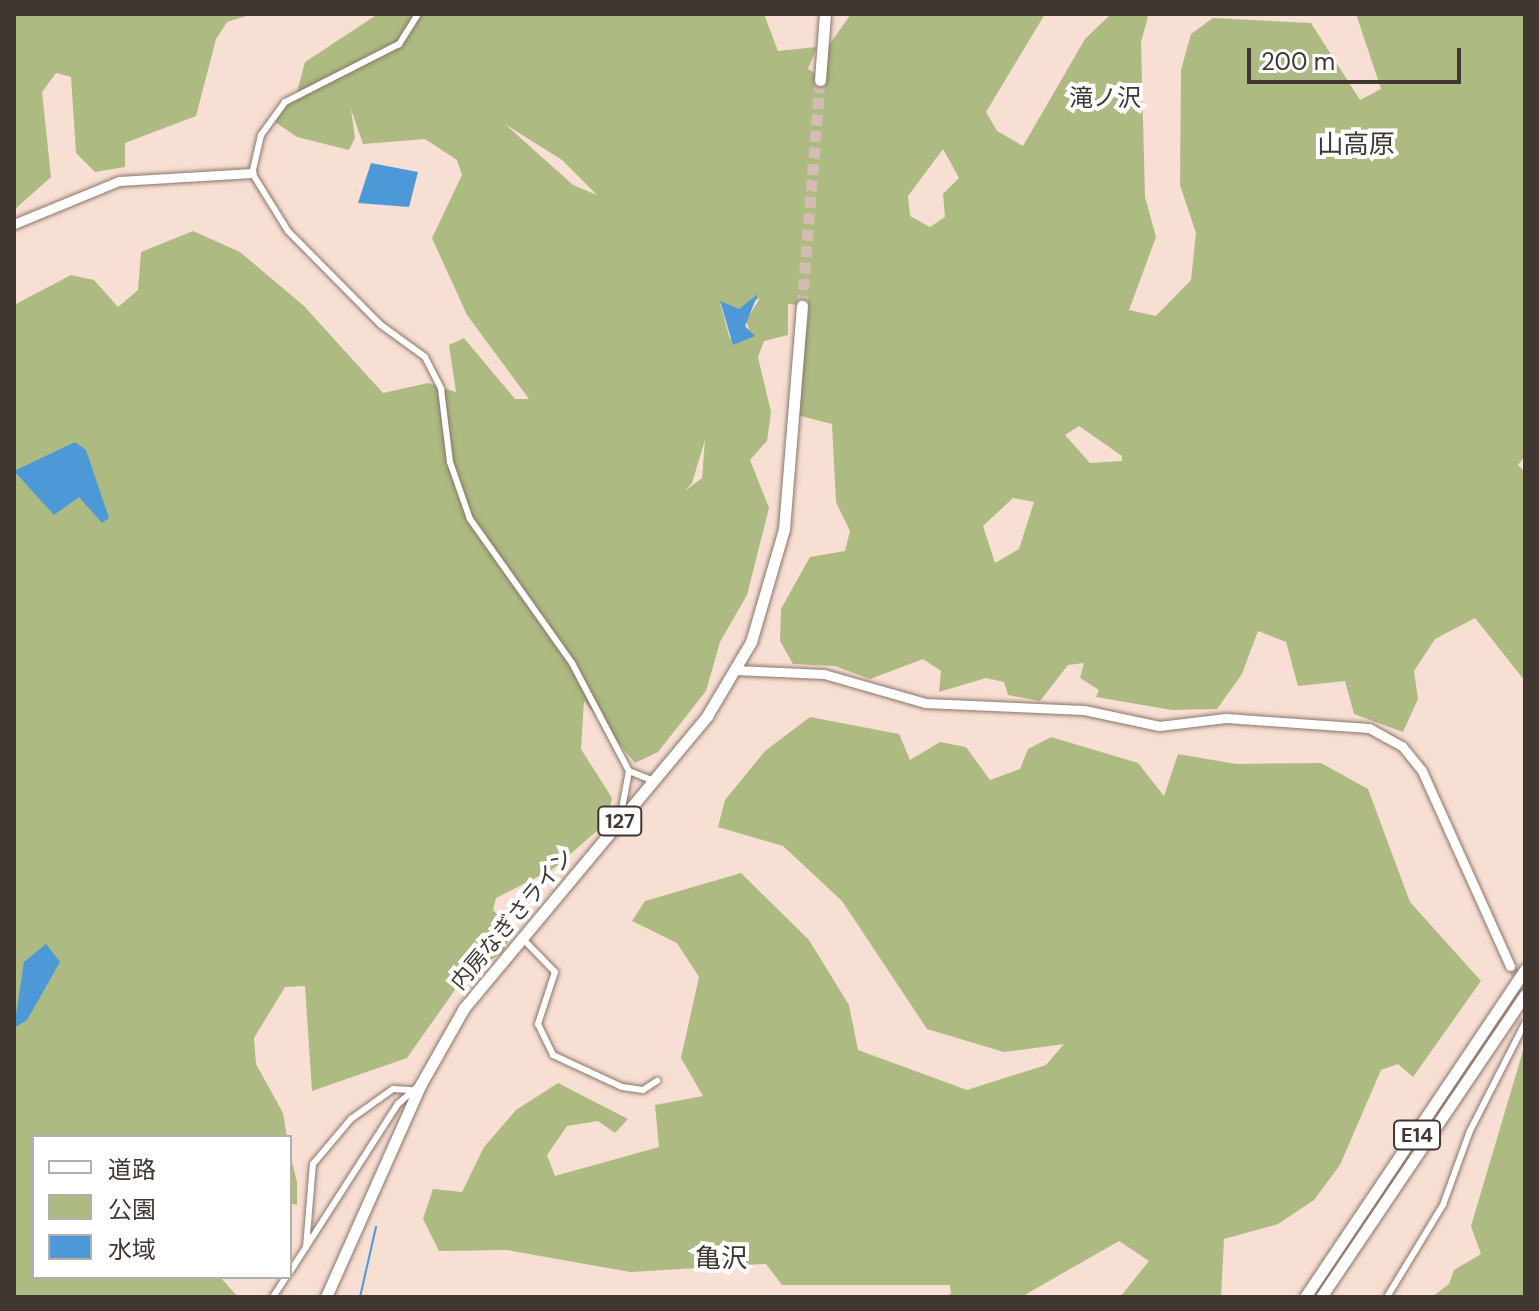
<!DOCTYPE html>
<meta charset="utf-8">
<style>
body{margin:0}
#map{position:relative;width:1539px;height:1311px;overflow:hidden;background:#f8dfd3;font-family:"DM Sans","Noto Sans JP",sans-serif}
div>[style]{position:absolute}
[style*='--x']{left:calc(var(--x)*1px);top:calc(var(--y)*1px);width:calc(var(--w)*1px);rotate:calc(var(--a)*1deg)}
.green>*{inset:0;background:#adba82}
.water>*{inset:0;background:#4d99d8}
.stream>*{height:2px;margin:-1px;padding:0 1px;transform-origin:1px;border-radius:1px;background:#4d99d8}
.secondary-tunnel>*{height:9px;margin-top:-4.5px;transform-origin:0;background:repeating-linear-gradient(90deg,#d3bdb3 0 9px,transparent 0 13.5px)}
.highway-tunnel>*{height:11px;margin-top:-5.5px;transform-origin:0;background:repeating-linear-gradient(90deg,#d3bdb3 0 11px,transparent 0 16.5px)}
.roads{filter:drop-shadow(0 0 2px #8a756a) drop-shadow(0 0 2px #8a756a)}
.street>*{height:6px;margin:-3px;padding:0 3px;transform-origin:3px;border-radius:3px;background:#fff}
.secondary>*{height:9px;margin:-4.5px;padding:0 4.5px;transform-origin:4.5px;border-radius:4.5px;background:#fff}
.highway>*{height:11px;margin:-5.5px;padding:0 5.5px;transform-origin:5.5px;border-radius:5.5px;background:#fff}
span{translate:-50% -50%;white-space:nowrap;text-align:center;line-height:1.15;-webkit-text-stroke:8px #fff;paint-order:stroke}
.shield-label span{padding:2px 6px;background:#fff;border:2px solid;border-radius:6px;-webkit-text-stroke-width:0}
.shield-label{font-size:20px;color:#413732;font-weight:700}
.street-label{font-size:22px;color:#413732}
.neighbourhood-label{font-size:24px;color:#413732}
.quarter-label{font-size:26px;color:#413732}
.frame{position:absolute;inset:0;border:16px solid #413732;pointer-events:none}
.legend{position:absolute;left:32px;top:1135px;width:260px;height:144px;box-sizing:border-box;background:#fff;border:2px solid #b3afad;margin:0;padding:10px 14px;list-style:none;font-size:24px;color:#413732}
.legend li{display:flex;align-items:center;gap:16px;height:40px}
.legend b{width:40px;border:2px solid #b3afad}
.scale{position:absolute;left:1247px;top:48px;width:214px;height:36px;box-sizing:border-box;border:4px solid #413732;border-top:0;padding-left:10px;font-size:24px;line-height:28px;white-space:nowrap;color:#413732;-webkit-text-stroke:6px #fff;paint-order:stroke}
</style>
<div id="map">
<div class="green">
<i style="clip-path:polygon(14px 14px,253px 14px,227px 22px,216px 39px,196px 116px,125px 143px,125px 167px,95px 172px,76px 153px,71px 77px,56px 73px,42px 92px,51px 177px,14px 210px)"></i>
<i style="clip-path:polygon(evenodd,378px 14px,764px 14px,778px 51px,817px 47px,808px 69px,822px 78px,827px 48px,851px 14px,1045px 14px,986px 112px,997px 131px,1023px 146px,1085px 39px,1111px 14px,1142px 14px,1148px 17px,1141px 42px,1145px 197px,1156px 237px,1129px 310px,1156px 316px,1191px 280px,1196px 233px,1180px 185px,1181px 70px,1191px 34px,1213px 18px,1311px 23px,1360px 100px,1381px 89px,1356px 14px,1525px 14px,1525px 456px,1518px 465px,1525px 472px,1525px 681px,1475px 618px,1435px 639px,1414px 671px,1418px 699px,1403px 732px,1354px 714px,1345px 681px,1298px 686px,1286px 642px,1258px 631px,1242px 674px,1217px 709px,1172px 710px,1096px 697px,1099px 690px,1080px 678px,1084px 663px,1068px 665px,1040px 701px,1008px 695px,1004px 682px,986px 678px,939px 692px,941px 671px,923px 659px,870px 679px,835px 666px,793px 664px,780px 641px,781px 609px,810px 557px,845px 551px,850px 531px,836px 502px,832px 424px,797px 415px,809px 306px,788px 304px,788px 335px,764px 341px,758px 357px,771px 412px,767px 441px,750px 460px,769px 508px,747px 595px,720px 642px,706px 691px,658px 752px,635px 763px,584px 701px,581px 749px,612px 798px,606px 823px,553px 869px,496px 898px,493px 910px,512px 931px,503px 952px,464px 977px,407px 1058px,312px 1091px,305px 986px,285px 987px,254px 1038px,256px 1064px,283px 1113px,287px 1137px,34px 1137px,34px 1277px,220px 1277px,238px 1297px,14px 1297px,14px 305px,71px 275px,94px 280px,118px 307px,138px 290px,141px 252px,193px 231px,240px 252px,304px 306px,383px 393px,428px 383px,456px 392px,449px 345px,464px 338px,515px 399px,529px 399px,467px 315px,432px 238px,462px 175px,457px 160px,425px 139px,363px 144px,351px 109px,355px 138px,349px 150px,297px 137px,275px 122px,297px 92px,305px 62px,378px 14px,505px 124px,562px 160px,597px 195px,573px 185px,505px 124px,378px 14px,943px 149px,959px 178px,943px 194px,945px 217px,930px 227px,910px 216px,908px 196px,943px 149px,378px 14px,760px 298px,746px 321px,750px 332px,730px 339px,720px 303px,739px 310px,760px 298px,378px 14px,1079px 426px,1122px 456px,1122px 461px,1090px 463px,1065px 435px,1079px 426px,378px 14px,705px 440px,702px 478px,685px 491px,692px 483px,705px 440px,378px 14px,1013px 498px,1034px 502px,1019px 549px,995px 563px,983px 526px,1013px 498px)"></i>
<i style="clip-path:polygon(810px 717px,899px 734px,910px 760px,940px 742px,966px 747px,990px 780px,1020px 769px,1028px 749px,1051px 737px,1138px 763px,1164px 796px,1178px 754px,1236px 764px,1321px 763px,1368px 789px,1410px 902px,1481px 981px,1413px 1077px,1398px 1064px,1381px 1070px,1340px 1165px,1314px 1200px,1278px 1224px,1224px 1239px,1221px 1297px,1120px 1297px,1149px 1261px,1119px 1241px,1021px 1297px,940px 1297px,951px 1294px,950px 1285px,782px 1285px,766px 1264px,630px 1272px,507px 1250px,439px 1251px,423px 1219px,433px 1189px,462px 1192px,484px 1147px,516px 1110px,558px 1083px,628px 1119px,615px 1133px,598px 1121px,567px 1126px,547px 1155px,555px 1176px,659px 1147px,655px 1105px,703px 1096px,681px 1058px,699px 977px,677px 943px,632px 921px,645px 901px,741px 873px,809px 940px,849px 1005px,858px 1050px,967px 1090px,1046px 1065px,1064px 1044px,1004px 1052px,927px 1029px,842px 901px,783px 846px,718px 827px,725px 800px,765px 751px)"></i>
<i style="clip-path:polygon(1525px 1044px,1525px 1297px,1432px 1297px,1449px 1284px,1454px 1270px,1481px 1254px,1471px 1226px)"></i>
<i style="clip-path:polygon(290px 1154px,297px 1182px,297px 1205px,290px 1203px)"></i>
</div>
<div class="water">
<i style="clip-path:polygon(371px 163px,418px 172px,409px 207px,358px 203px)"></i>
<i style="clip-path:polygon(758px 294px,745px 326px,755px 336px,733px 345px,720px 301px,739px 309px)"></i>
<i style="clip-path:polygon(75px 442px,86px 450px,109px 518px,102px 523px,79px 497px,54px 515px,14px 471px)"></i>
<i style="clip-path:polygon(46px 944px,60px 962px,27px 1020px,14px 1028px,24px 962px)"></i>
</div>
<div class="stream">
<i style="--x:360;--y:1297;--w:72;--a:-77.1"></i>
</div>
<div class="secondary-tunnel">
<i style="--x:1510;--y:966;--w:25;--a:53"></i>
</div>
<div class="highway-tunnel">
<i style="--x:802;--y:306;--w:227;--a:-85.4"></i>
</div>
<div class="roads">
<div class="street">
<i style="--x:418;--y:14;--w:36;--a:122"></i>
<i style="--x:399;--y:44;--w:128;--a:153"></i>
<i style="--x:285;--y:102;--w:41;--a:126"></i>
<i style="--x:261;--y:135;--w:39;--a:103"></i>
<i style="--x:252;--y:173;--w:68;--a:58.2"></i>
<i style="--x:288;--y:231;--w:132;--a:45.3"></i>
<i style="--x:381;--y:325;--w:54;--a:36"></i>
<i style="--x:425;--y:357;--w:36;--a:63"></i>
<i style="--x:441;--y:389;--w:74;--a:83"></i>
<i style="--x:450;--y:462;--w:60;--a:70.7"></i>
<i style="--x:470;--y:519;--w:176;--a:54.7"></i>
<i style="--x:572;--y:663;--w:122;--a:62.2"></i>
<i style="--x:629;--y:771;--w:27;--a:22"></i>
<i style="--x:621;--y:814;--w:44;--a:-79.5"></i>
<i style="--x:521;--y:937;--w:49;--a:45.8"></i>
<i style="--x:555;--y:972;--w:55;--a:108.1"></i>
<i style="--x:538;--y:1024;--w:34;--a:64"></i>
<i style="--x:553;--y:1055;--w:76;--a:24.9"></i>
<i style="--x:622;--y:1087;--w:21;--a:8"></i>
<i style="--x:643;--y:1090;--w:17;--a:-33"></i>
<i style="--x:306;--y:1247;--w:83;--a:-85.2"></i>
<i style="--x:313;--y:1164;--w:59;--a:-49.8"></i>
<i style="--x:351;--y:1119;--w:52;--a:-35.5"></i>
<i style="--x:393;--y:1089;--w:17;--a:3"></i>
<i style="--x:290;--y:1272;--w:200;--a:-57.3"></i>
<i style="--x:398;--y:1104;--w:27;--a:-42"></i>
<i style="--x:273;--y:1297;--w:24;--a:-57"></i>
<i style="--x:1387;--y:1297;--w:108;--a:-58.7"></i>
<i style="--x:1443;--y:1205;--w:79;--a:-70"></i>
<i style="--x:1470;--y:1131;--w:121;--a:-63"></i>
</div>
<div class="secondary">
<i style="--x:14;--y:224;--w:113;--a:-22.3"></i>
<i style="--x:119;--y:181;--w:133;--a:-3.4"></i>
<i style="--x:735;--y:670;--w:89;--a:2.6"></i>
<i style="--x:824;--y:674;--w:105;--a:16"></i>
<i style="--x:925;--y:703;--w:159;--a:2.5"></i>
<i style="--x:1084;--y:710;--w:77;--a:12"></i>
<i style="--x:1159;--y:726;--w:67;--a:-6.8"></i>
<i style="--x:1226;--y:718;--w:143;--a:4"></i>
<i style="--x:1369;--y:728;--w:38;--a:29"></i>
<i style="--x:1402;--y:746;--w:32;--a:51"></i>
<i style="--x:1422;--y:771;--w:214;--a:65.7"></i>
</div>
<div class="highway">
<i style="--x:820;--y:80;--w:66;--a:-85.7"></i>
<i style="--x:326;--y:1297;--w:233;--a:-66"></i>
<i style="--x:421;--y:1084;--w:87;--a:-60.5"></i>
<i style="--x:464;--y:1008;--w:380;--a:-50.2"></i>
<i style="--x:707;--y:716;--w:86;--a:-59.3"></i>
<i style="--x:751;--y:642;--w:118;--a:-73.7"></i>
<i style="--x:784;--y:529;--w:224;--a:-85.4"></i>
<i style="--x:1305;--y:1297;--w:395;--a:-56.1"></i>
<i style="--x:1321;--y:1297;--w:364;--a:-56"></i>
</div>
</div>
<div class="shield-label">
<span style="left:620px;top:821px">127</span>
<span style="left:1417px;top:1135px">E14</span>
</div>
<div class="street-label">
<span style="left:512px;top:919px;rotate:-50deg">内房なぎさライン</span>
</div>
<div class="neighbourhood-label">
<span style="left:1105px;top:98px">滝ノ沢</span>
</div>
<div class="quarter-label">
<span style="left:1356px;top:145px">山高原</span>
<span style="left:721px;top:1259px">亀沢</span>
</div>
<div class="frame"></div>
<ul class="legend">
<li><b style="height:10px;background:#fff"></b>道路</li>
<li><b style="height:22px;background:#adba82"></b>公園</li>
<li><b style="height:22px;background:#4d99d8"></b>水域</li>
</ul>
<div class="scale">200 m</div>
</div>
